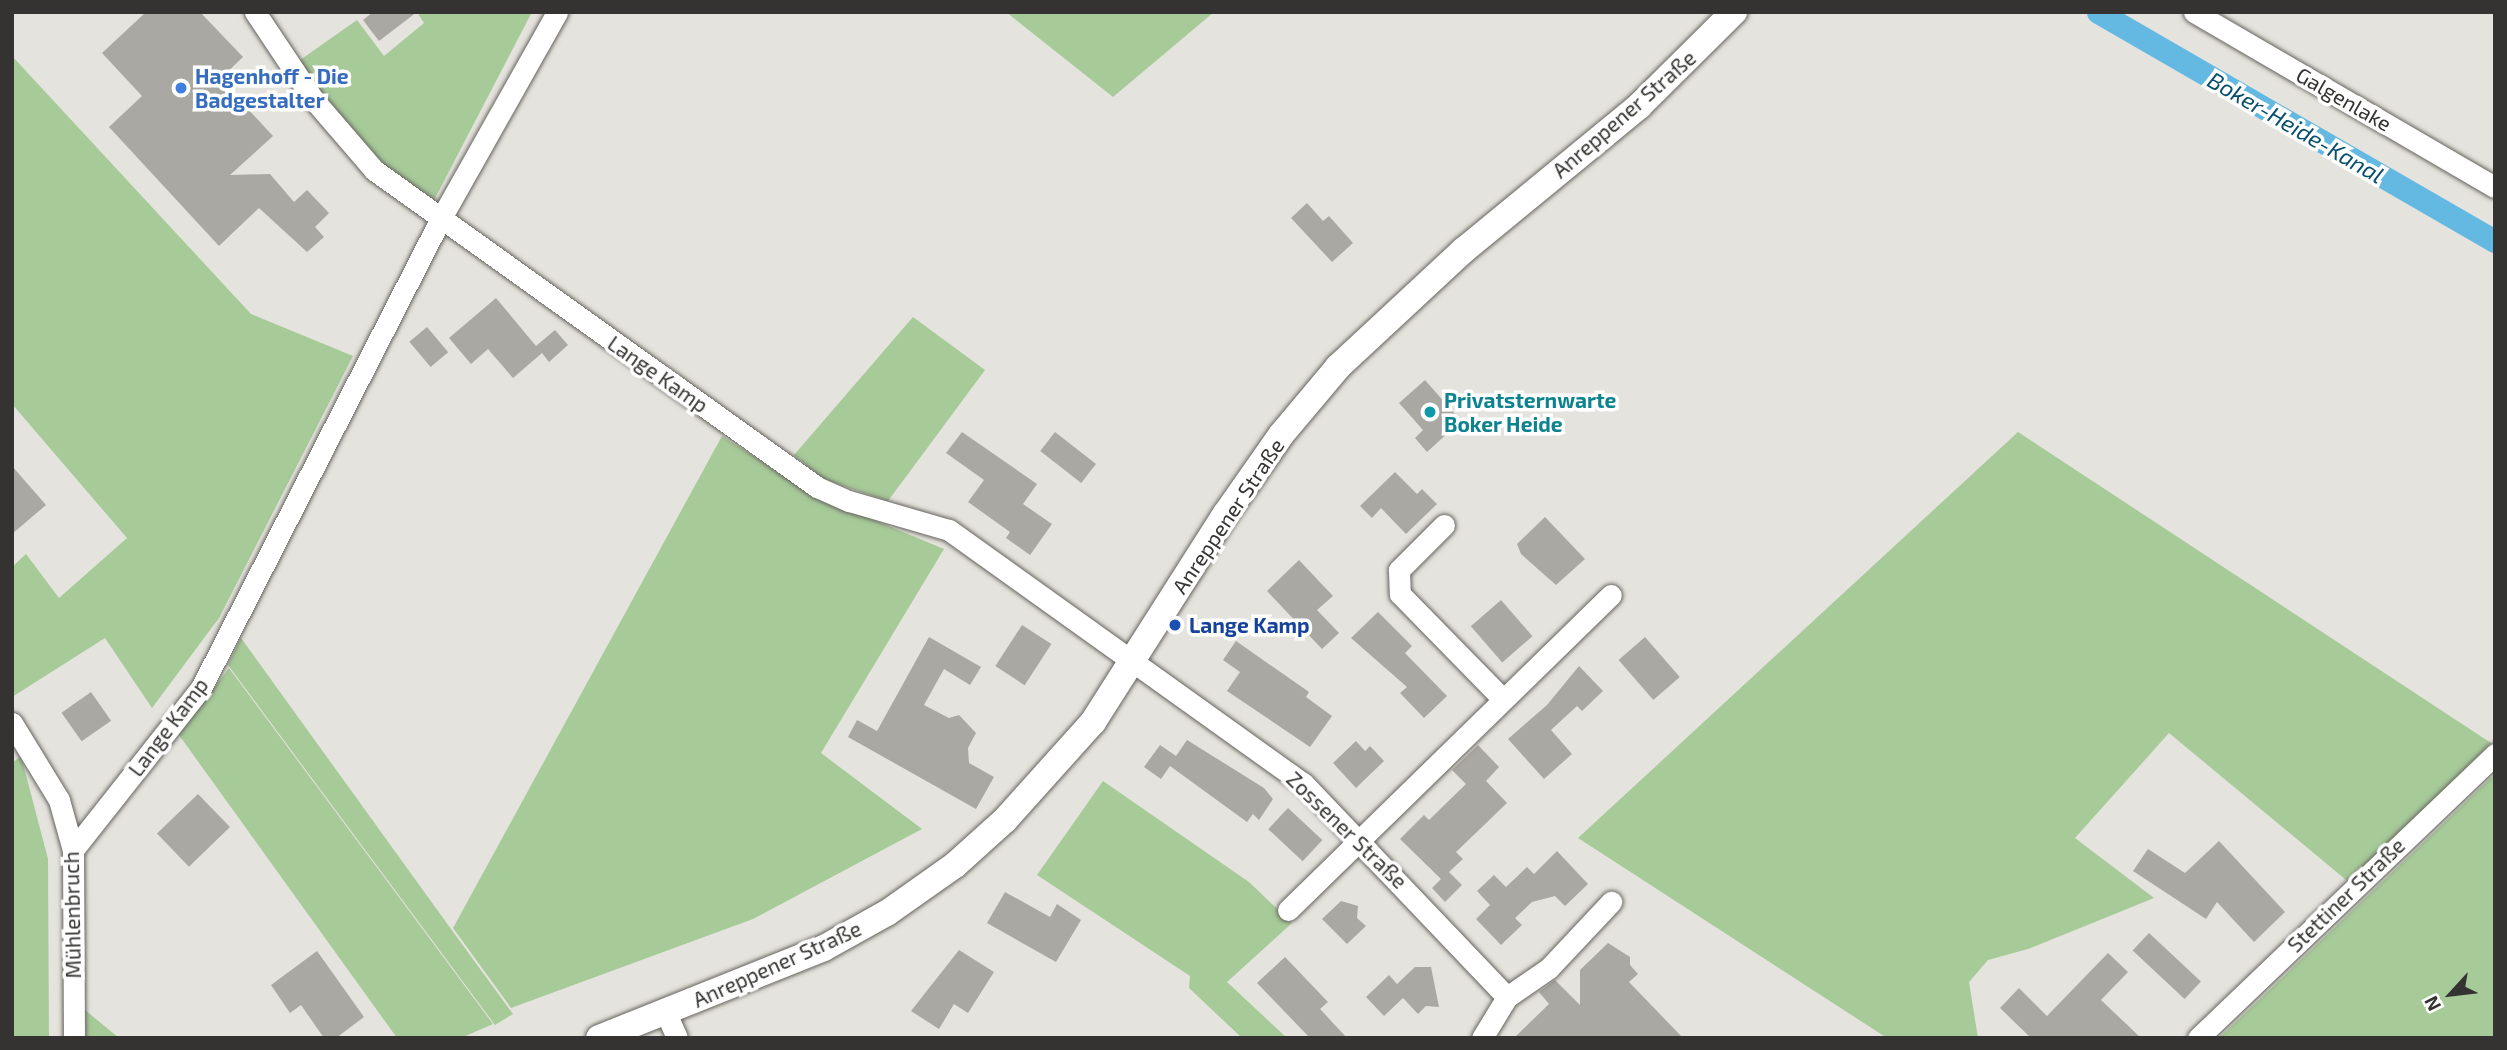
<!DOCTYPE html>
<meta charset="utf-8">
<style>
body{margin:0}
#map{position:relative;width:2507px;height:1050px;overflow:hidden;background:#e5e3dd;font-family:"Exo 2",sans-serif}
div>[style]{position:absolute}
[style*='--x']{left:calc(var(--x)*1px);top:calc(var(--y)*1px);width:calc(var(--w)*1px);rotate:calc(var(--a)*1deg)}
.green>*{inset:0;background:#a7ca99}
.canal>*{height:23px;margin:-11.5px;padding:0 11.5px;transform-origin:11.5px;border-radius:11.5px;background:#64b9e3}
.building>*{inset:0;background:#aaa8a2;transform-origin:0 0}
.roads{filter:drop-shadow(0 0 2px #65635e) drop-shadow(0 0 2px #65635e)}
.minor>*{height:21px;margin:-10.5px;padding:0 10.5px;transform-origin:10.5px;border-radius:10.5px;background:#fff}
.tertiary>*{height:26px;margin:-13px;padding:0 13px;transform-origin:13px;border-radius:13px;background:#fff}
.dots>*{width:19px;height:19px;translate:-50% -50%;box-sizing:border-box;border:4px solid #fff;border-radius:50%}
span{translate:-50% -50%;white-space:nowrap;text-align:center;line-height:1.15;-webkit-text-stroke:7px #fff;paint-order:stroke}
.shop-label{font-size:21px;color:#366cbe;font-weight:700}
.left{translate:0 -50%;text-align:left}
.street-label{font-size:21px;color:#343331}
.culture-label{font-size:21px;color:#0d838f;font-weight:700}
.transit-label{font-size:21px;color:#164399;font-weight:700}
.water-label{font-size:23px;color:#074f6c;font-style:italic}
.frame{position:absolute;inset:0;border:14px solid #343331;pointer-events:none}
.north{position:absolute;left:2416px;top:959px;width:70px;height:70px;-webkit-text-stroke:5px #fff;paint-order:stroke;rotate:243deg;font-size:19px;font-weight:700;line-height:28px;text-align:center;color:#343331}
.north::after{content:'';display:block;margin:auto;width:24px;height:32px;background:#343331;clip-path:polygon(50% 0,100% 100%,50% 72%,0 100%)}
</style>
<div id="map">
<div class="green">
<i style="clip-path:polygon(417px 12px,532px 12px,432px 204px,378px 166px,293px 65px,357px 20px,384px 56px,424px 23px)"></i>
<i style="clip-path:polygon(1006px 12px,1214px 12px,1113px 97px)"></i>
<i style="clip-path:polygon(12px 56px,251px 314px,353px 356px,219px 618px,152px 708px,105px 638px,12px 697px,12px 567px,26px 554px,59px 598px,127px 538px,12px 404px)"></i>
<i style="clip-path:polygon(913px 317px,985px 370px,888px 501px,823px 479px,794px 455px)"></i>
<i style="clip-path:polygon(2018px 432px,2491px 743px,2351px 884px,2169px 733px,2075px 838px,2154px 898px,2028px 949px,1988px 960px,1969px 982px,1978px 1038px,1887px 1038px,1578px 838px)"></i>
<i style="clip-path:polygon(722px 436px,814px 495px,944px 549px,821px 753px,922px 829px,753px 919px,511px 1008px,453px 928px)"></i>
<i style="clip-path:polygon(241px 638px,451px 929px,513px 1014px,495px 1025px,228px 665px)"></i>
<i style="clip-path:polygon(229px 668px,493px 1024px,461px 1038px,397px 1038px,179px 735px)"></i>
<i style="clip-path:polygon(21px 756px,48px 859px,49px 1038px,12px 1038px,12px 763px)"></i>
<i style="clip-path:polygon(2495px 774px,2495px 1038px,2219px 1038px,2261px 998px)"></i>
<i style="clip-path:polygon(1103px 781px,1249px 882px,1292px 923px,1227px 982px,1287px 1038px,1242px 1038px,1189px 988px,1190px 976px,1037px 875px)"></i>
<i style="clip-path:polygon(85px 1010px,119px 1038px,86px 1038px)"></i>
</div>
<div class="canal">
<i style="--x:2098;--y:12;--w:458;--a:30"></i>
</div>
<div class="building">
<i style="clip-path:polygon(146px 12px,200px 12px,243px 57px,220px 79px,273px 136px,230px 175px,270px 174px,294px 202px,307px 190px,329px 213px,315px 227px,324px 237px,307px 252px,259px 208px,219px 246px,109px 127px,142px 96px,102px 53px)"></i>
<i style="clip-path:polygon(373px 12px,417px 12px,379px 41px,363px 20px)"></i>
<i style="clip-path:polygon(1307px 203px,1323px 221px,1329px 216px,1353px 243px,1332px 262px,1291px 218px)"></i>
<i style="clip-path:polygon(496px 298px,536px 346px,555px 330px,568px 345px,549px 362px,542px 353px,513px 378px,488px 349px,471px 364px,449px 338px)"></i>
<i style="left:427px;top:327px;width:33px;height:23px;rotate:50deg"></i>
<i style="clip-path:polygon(1425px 380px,1461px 421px,1427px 452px,1415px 438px,1423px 430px,1399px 403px)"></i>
<i style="clip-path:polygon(962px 432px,1037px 484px,1023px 504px,1052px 524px,1030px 555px,1006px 538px,1010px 532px,968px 502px,984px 480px,946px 453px)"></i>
<i style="left:1055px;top:432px;width:52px;height:24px;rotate:38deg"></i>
<i style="clip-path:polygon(12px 466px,46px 505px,12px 534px)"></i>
<i style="clip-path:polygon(1395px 472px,1417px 494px,1422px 489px,1437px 504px,1406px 534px,1381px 508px,1372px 518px,1360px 506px)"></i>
<i style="clip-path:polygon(1545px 517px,1585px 559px,1556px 585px,1521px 554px,1517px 544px)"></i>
<i style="clip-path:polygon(1299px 560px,1333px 596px,1317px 610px,1339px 633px,1322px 649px,1267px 591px)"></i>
<i style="left:1501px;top:600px;width:48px;height:40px;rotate:49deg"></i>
<i style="clip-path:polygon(1378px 612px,1412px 646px,1405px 653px,1447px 696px,1424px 718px,1400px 693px,1407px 687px,1351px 638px)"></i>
<i style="left:1022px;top:625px;width:35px;height:49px;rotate:33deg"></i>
<i style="clip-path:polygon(929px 637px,981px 667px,970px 685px,944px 669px,924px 705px,949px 718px,959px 715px,976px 733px,968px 748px,969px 763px,994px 777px,976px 809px,848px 737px,857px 720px,877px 731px)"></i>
<i style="left:1645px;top:637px;width:53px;height:35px;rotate:49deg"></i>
<i style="clip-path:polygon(1236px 641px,1309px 692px,1306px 697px,1332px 716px,1310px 747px,1227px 691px,1240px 672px,1223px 660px)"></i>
<i style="clip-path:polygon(1579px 666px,1603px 691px,1582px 711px,1577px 706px,1551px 730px,1572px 754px,1544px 779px,1508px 739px,1547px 705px)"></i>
<i style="left:91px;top:692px;width:35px;height:36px;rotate:55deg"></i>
<i style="clip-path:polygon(1187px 740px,1264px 788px,1273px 799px,1259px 820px,1253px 814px,1247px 822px,1170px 766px,1161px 779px,1144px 767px,1160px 745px,1176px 756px)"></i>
<i style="clip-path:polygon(1356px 741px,1365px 751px,1370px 746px,1384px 761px,1356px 788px,1333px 763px)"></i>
<i style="clip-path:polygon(1478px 745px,1499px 767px,1486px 781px,1507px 803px,1456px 852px,1463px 859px,1449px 872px,1462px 885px,1445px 902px,1432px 888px,1441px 879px,1400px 839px,1424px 815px,1429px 820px,1466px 784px,1452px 770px)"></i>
<i style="left:198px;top:794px;width:46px;height:57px;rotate:46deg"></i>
<i style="left:1288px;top:808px;width:47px;height:29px;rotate:43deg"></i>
<i style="clip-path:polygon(2219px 841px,2285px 912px,2254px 942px,2217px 902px,2206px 919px,2133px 871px,2148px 849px,2185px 873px)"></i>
<i style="clip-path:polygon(1557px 851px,1588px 884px,1565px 906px,1555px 896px,1532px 902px,1515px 918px,1522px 925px,1501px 945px,1476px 919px,1490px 905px,1477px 891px,1494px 875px,1506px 887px,1527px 867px,1534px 874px)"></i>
<i style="clip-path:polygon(1005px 892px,1050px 917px,1057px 904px,1081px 920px,1056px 962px,987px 923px)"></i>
<i style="clip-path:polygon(1341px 901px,1358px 906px,1357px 918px,1366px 926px,1347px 944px,1322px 919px)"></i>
<i style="left:2149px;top:933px;width:71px;height:24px;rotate:43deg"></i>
<i style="clip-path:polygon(1608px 943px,1630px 957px,1630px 965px,1638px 974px,1629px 982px,1683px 1038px,1514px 1038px,1549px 1004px,1539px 992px,1555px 980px,1580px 1005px,1580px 970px)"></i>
<i style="clip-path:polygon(959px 950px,994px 972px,968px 1013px,954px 1004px,939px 1029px,911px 1011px)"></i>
<i style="clip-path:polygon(317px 951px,364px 1017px,336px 1038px,324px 1038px,301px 1005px,290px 1013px,271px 985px)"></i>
<i style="clip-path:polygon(2108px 953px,2128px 972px,2101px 1000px,2141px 1038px,2031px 1038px,2000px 1008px,2019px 988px,2047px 1016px)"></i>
<i style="clip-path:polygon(1285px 957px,1328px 1002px,1320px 1009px,1347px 1038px,1310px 1038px,1257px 983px)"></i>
<i style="clip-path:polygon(1415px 967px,1431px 967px,1439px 1007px,1426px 1006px,1418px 1014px,1403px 998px,1384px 1016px,1366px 997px,1389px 975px,1397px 984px)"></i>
</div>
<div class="roads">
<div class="minor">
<i style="--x:255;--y:12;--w:105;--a:56.3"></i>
<i style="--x:313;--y:99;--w:94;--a:49.3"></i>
<i style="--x:374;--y:170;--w:545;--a:35.59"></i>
<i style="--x:817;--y:487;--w:35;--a:24"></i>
<i style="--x:849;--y:501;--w:104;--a:16.2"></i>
<i style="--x:949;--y:530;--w:435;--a:35.6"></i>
<i style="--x:1303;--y:783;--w:296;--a:46.4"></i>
<i style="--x:2194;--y:12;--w:348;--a:30.2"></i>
<i style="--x:1444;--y:525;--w:64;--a:135"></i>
<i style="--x:1399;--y:570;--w:24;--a:88"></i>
<i style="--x:1400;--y:594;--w:146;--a:45.6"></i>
<i style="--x:12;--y:723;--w:90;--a:58.6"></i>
<i style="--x:59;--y:800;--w:52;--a:74.4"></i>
<i style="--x:73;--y:850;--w:188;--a:89.7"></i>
<i style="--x:73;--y:850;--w:206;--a:-51.7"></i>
<i style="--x:201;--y:688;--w:525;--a:-62.95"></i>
<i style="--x:440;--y:220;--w:239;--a:-60.6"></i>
<i style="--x:1288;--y:910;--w:451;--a:-44.3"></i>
<i style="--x:666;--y:1013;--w:27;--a:66"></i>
<i style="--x:1482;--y:1038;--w:48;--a:-58.6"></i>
<i style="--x:1507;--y:997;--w:51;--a:-34.6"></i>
<i style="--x:1549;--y:968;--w:91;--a:-46.8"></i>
<i style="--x:2198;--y:1038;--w:411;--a:-43.7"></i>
</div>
<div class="tertiary">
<i style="--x:599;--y:1038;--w:242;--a:-21.8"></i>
<i style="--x:824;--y:948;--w:72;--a:-29.1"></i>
<i style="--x:887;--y:913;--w:83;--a:-35.2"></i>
<i style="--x:955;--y:865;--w:67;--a:-42"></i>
<i style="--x:1005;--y:820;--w:132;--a:-48.1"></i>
<i style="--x:1093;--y:722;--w:246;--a:-57.5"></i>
<i style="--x:1225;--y:515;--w:98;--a:-55"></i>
<i style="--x:1281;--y:435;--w:89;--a:-50"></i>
<i style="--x:1338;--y:367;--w:172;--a:-42.9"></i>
<i style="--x:1464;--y:250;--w:227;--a:-39.4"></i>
<i style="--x:1639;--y:106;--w:134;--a:-44.7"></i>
</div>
</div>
<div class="dots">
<i style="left:181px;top:88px;background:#3f7fe0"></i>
<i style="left:1430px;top:412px;background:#0f9aa8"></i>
<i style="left:1175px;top:625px;background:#1a4fb4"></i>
</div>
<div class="shop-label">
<span class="left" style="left:195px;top:88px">Hagenhoff - Die<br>Badgestalter</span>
</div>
<div class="street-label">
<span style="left:2344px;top:99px;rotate:30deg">Galgenlake</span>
<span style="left:1624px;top:114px;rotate:-41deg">Anreppener Straße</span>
<span style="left:658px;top:374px;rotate:35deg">Lange Kamp</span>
<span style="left:1228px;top:516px;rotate:-56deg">Anreppener Straße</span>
<span style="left:168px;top:727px;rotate:-53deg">Lange Kamp</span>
<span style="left:1347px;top:830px;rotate:44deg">Zossener Straße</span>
<span style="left:2346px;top:895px;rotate:-44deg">Stettiner Straße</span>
<span style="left:72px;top:915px;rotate:-91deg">Mühlenbruch</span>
<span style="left:777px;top:964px;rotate:-24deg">Anreppener Straße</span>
</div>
<div class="culture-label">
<span class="left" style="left:1444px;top:412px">Privatsternwarte<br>Boker Heide</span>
</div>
<div class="transit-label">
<span class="left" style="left:1189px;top:625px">Lange Kamp</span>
</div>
<div class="water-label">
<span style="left:2296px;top:127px;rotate:30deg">Boker-Heide-Kanal</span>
</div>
<div class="frame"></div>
<div class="north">N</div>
</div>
